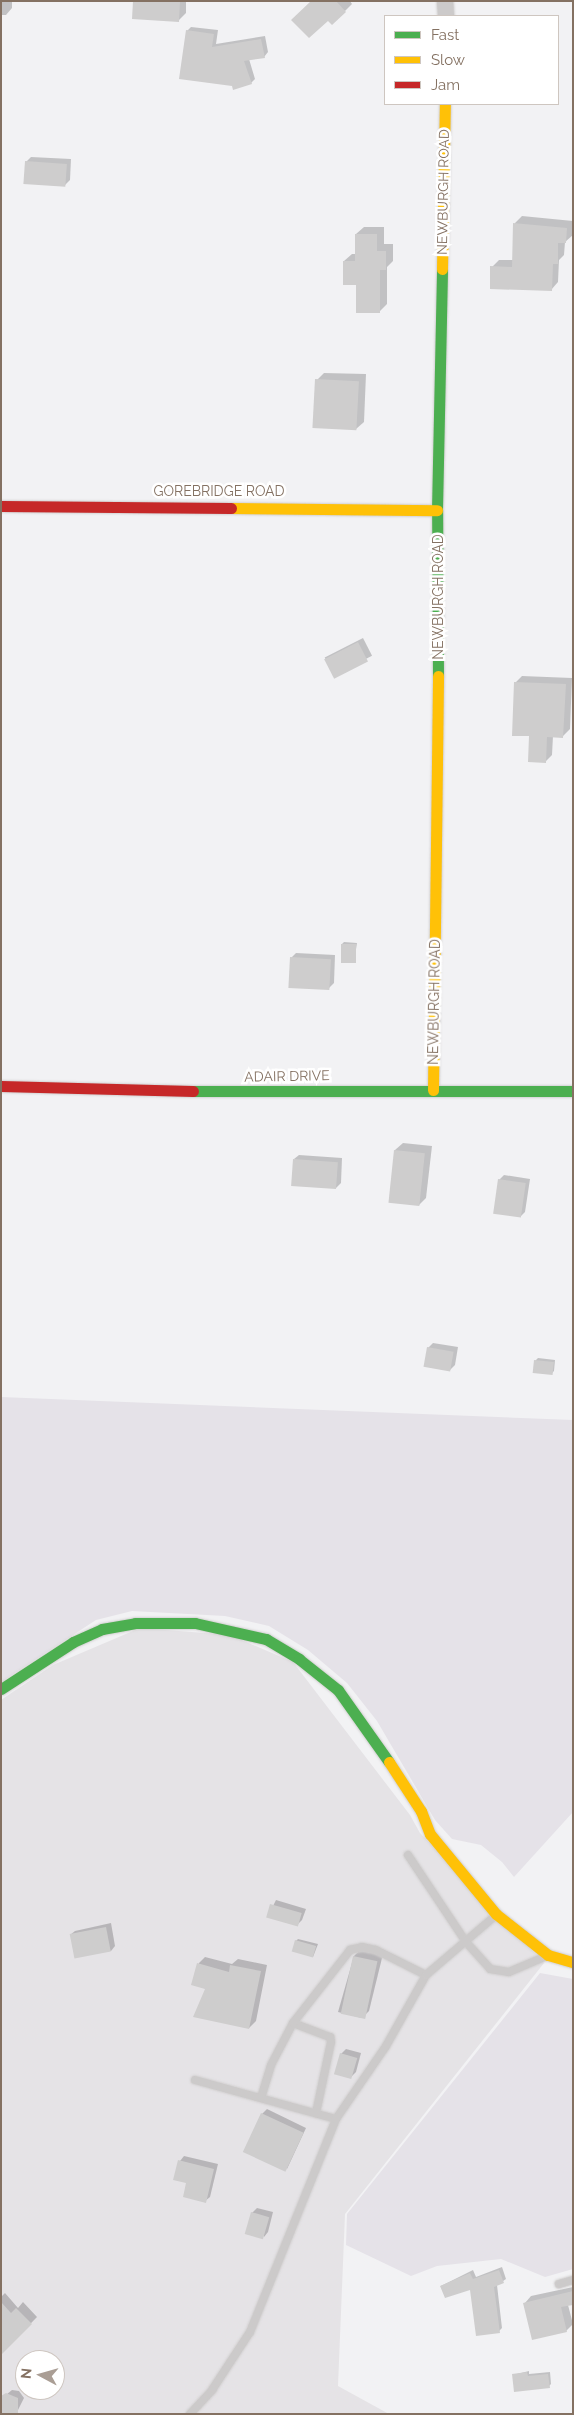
<!DOCTYPE html>
<style>
body{margin:0}
#map{position:relative;width:574px;height:2415px;overflow:hidden;background:#f2f2f4;font-family:Raleway,sans-serif}
div>[style]{position:absolute}
[style*='--x']{left:calc(var(--x)*1px);top:calc(var(--y)*1px);width:calc(var(--w)*1px);rotate:calc(var(--a)*1deg)}
.built>*{inset:0;background:#e5e3e6}
.green>*{inset:0;background:#e5e2e8}
.shadow>*{inset:0;background:#0003;transform-origin:0 0}
.building>*{inset:0;background:#cecdcd;transform-origin:0 0}
.roads{filter:drop-shadow(0 0 1px #d0cece) drop-shadow(0 0 1px #d0cece)}
.lane>*{height:8px;margin:-4px;padding:0 4px;transform-origin:4px;border-radius:4px;background:#cccaca}
.street>*{height:16px;margin:-8px;padding:0 8px;transform-origin:8px;border-radius:8px;background:#cccaca}
.fast>*{height:11px;margin:-5.5px;padding:0 5.5px;transform-origin:5.5px;border-radius:5.5px;background:#4caf50}
.slow>*{height:11px;margin:-5.5px;padding:0 5.5px;transform-origin:5.5px;border-radius:5.5px;background:#ffc107}
.jam>*{height:11px;margin:-5.5px;padding:0 5.5px;transform-origin:5.5px;border-radius:5.5px;background:#c62828}
span{translate:-50% -50%;white-space:nowrap;text-align:center;line-height:1.15;-webkit-text-stroke:5px #fff;paint-order:stroke}
.street-label{font-size:14px;color:#847162}
.frame{position:absolute;inset:0;border:2px solid #847162;pointer-events:none}
.legend{position:absolute;left:384px;top:15px;width:175px;height:90px;box-sizing:border-box;background:#fff;border:1px solid #cec6c0;margin:0;padding:6px 9px;list-style:none;font-size:15px;color:#847162}
.legend li{display:flex;align-items:center;gap:10px;height:25px}
.legend b{width:25px;border:1px solid #cec6c0}
.north{position:absolute;left:15px;top:2350px;width:50px;height:50px;box-sizing:border-box;background:#fff;border:1px solid #cec6c0;border-radius:50%;rotate:276deg;font-size:14px;font-weight:700;line-height:20px;text-align:center;color:#847162}
.north::after{content:'';display:block;margin:auto;width:18px;height:22px;background:#aa9e95;clip-path:polygon(50% 0,100% 100%,50% 72%,0 100%)}
</style>
<div id="map">
<div class="built">
<i style="clip-path:polygon(evenodd,140px 1628px,230px 1635px,293px 1662px,410px 1815px,420px 1833px,544px 1963px,345px 2214px,338px 2386px,389px 2414px,1px 2414px,1px 1700px,53px 1665px,140px 1628px,25px 2360px,55px 2360px,55px 2390px,25px 2390px,25px 2360px)"></i>
</div>
<div class="green">
<i style="clip-path:polygon(1px 1397px,573px 1420px,573px 1812px,514px 1877px,502px 1862px,481px 1845px,452px 1839px,435px 1820px,377px 1721px,347px 1683px,308px 1650px,269px 1626px,225px 1616px,132px 1611px,96px 1620px,1px 1682px)"></i>
<i style="clip-path:polygon(540px 1973px,573px 1979px,573px 2269px,545px 2277px,501px 2259px,437px 2266px,411px 2276px,346px 2245px,347px 2214px)"></i>
</div>
<div class="shadow">
<i style="clip-path:polygon(1px 1px,12px 1px,12px 8px,6px 15px,1px 15px)"></i>
<i style="clip-path:polygon(134px 1px,186px 1px,186px 13px,178px 21px)"></i>
<i style="clip-path:polygon(312px 1px,350px 1px,352px 4px,345px 11px)"></i>
<i style="clip-path:polygon(191px 27px,218px 30px,216px 44px,265px 36px,268px 52px,264px 57px,249px 59px,255px 79px,251px 83px,233px 85px,187px 31px)"></i>
<i style="clip-path:polygon(31px 157px,71px 159px,70px 180px,65px 185px,26px 162px)"></i>
<i style="clip-path:polygon(522px 216px,573px 221px,573px 235px,565px 242px,564px 255px,559px 260px,558px 282px,551px 290px,492px 267px,499px 260px,513px 260px,515px 223px)"></i>
<i style="clip-path:polygon(364px 227px,384px 227px,384px 244px,393px 244px,393px 261px,387px 267px,387px 304px,380px 311px,357px 284px,344px 261px,352px 254px,357px 254px,356px 234px)"></i>
<i style="clip-path:polygon(324px 373px,366px 374px,364px 422px,356px 429px,317px 380px)"></i>
<i style="left:363px;top:638px;width:20px;height:43px;rotate:63deg"></i>
<i style="clip-path:polygon(522px 676px,572px 678px,570px 729px,563px 736px,553px 736px,552px 755px,545px 762px,530px 735px,515px 683px)"></i>
<i style="clip-path:polygon(344px 942px,357px 943px,354px 962px,342px 944px)"></i>
<i style="clip-path:polygon(296px 953px,335px 955px,334px 983px,329px 988px,291px 958px)"></i>
<i style="clip-path:polygon(403px 1143px,432px 1146px,426px 1198px,419px 1205px,390px 1202px,395px 1150px)"></i>
<i style="clip-path:polygon(299px 1155px,342px 1158px,341px 1183px,336px 1188px,294px 1159px)"></i>
<i style="clip-path:polygon(504px 1175px,530px 1179px,525px 1212px,520px 1217px,499px 1180px)"></i>
<i style="clip-path:polygon(433px 1343px,458px 1347px,455px 1365px,450px 1370px,428px 1348px)"></i>
<i style="clip-path:polygon(538px 1358px,555px 1360px,554px 1371px,552px 1373px,535px 1361px)"></i>
<i style="clip-path:polygon(276px 1900px,306px 1909px,302px 1920px,297px 1925px,268px 1916px)"></i>
<i style="clip-path:polygon(111px 1923px,115px 1946px,111px 1951px,70px 1935px,75px 1931px)"></i>
<i style="clip-path:polygon(298px 1939px,318px 1944px,313px 1957px,296px 1941px)"></i>
<i style="clip-path:polygon(361px 1949px,383px 1954px,369px 2011px,362px 2018px,338px 2012px,354px 1956px)"></i>
<i style="clip-path:polygon(205px 1957px,232px 1964px,238px 1959px,267px 1965px,256px 2021px,249px 2028px,207px 1989px,192px 1984px,199px 1963px)"></i>
<i style="clip-path:polygon(346px 2049px,361px 2053px,356px 2072px,351px 2077px,341px 2054px)"></i>
<i style="clip-path:polygon(267px 2109px,306px 2128px,287px 2169px,262px 2114px)"></i>
<i style="clip-path:polygon(184px 2156px,218px 2164px,210px 2197px,205px 2201px,188px 2182px,180px 2161px)"></i>
<i style="clip-path:polygon(257px 2208px,273px 2212px,268px 2232px,264px 2237px,252px 2213px)"></i>
<i style="clip-path:polygon(502px 2267px,506px 2279px,497px 2285px,502px 2328px,499px 2331px,471px 2289px,441px 2286px,473px 2270px,476px 2277px)"></i>
<i style="clip-path:polygon(573px 2287px,573px 2304px,568px 2305px,573px 2324px,566px 2331px,525px 2303px,531px 2296px)"></i>
<i style="clip-path:polygon(5px 2293px,18px 2308px,23px 2302px,37px 2317px,6px 2349px,1px 2345px,1px 2297px)"></i>
<i style="clip-path:polygon(529px 2371px,529px 2374px,550px 2372px,551px 2384px,549px 2386px,513px 2375px)"></i>
<i style="clip-path:polygon(12px 2390px,19px 2391px,24px 2398px,18px 2410px,1px 2399px)"></i>
</div>
<div class="building">
<i style="clip-path:polygon(133px 1px,180px 1px,179px 22px,132px 19px)"></i>
<i style="clip-path:polygon(311px 1px,336px 1px,346px 12px,332px 25px,328px 21px,309px 38px,291px 20px)"></i>
<i style="clip-path:polygon(186px 30px,214px 34px,212px 47px,261px 39px,265px 58px,244px 61px,252px 84px,233px 90px,232px 86px,179px 79px)"></i>
<i style="left:25px;top:161px;width:42px;height:23px;rotate:4deg"></i>
<i style="clip-path:polygon(513px 223px,567px 228px,566px 243px,558px 243px,558px 264px,553px 264px,552px 291px,490px 289px,490px 266px,512px 267px)"></i>
<i style="clip-path:polygon(355px 234px,377px 234px,377px 251px,386px 251px,386px 270px,380px 270px,380px 313px,356px 313px,356px 285px,343px 285px,343px 261px,355px 261px)"></i>
<i style="left:315px;top:379px;width:44px;height:49px;rotate:3deg"></i>
<i style="left:358px;top:642px;width:22px;height:38px;rotate:63deg"></i>
<i style="clip-path:polygon(514px 682px,566px 684px,563px 738px,547px 737px,546px 763px,528px 762px,529px 736px,512px 736px)"></i>
<i style="left:341px;top:944px;width:15px;height:19px"></i>
<i style="left:290px;top:957px;width:41px;height:31px;rotate:3deg"></i>
<i style="left:394px;top:1150px;width:31px;height:53px;rotate:6deg"></i>
<i style="left:293px;top:1159px;width:45px;height:27px;rotate:4deg"></i>
<i style="left:498px;top:1179px;width:28px;height:35px;rotate:8deg"></i>
<i style="left:427px;top:1347px;width:27px;height:20px;rotate:10deg"></i>
<i style="left:534px;top:1360px;width:20px;height:13px;rotate:6deg"></i>
<i style="left:270px;top:1904px;width:33px;height:14px;rotate:16deg"></i>
<i style="left:106px;top:1927px;width:25px;height:37px;rotate:79deg"></i>
<i style="left:295px;top:1940px;width:22px;height:12px;rotate:16deg"></i>
<i style="left:353px;top:1956px;width:25px;height:59px;rotate:12deg"></i>
<i style="clip-path:polygon(197px 1963px,229px 1972px,230px 1965px,261px 1971px,249px 2029px,193px 2017px,205px 1989px,191px 1985px)"></i>
<i style="left:340px;top:2053px;width:18px;height:22px;rotate:16deg"></i>
<i style="left:261px;top:2113px;width:47px;height:43px;rotate:25deg"></i>
<i style="clip-path:polygon(178px 2160px,214px 2169px,206px 2203px,183px 2197px,186px 2183px,173px 2180px)"></i>
<i style="left:251px;top:2212px;width:19px;height:23px;rotate:16deg"></i>
<i style="clip-path:polygon(499px 2270px,504px 2283px,494px 2287px,500px 2333px,476px 2336px,470px 2290px,445px 2298px,440px 2286px,470px 2273px,473px 2279px)"></i>
<i style="clip-path:polygon(573px 2291px,573px 2305px,561px 2307px,567px 2332px,532px 2340px,523px 2303px)"></i>
<i style="clip-path:polygon(1px 2302px,11px 2313px,16px 2308px,32px 2324px,1px 2355px)"></i>
<i style="clip-path:polygon(527px 2372px,528px 2376px,548px 2374px,550px 2388px,514px 2392px,512px 2374px)"></i>
<i style="clip-path:polygon(6px 2393px,18px 2398px,18px 2414px,1px 2414px,1px 2396px)"></i>
</div>
<div class="roads">
<div class="lane">
<i style="--x:408;--y:1855;--w:105;--a:56.3"></i>
<i style="--x:466;--y:1942;--w:36;--a:48"></i>
<i style="--x:490;--y:1969;--w:19;--a:9"></i>
<i style="--x:509;--y:1972;--w:38;--a:-23"></i>
<i style="--x:293;--y:2023;--w:40;--a:21"></i>
<i style="--x:330;--y:2037;--w:5;--a:79"></i>
<i style="--x:331;--y:2042;--w:73;--a:101.9"></i>
<i style="--x:195;--y:2080;--w:146;--a:15.5"></i>
<i style="--x:261;--y:2098;--w:34;--a:-73"></i>
<i style="--x:271;--y:2065;--w:47;--a:-62.4"></i>
<i style="--x:293;--y:2023;--w:93;--a:-52"></i>
<i style="--x:350;--y:1950;--w:12;--a:-14"></i>
<i style="--x:362;--y:1947;--w:14;--a:12"></i>
<i style="--x:376;--y:1950;--w:56;--a:26.6"></i>
<i style="--x:559;--y:2284;--w:15;--a:-16"></i>
<i style="--x:190;--y:2414;--w:33;--a:-47"></i>
<i style="--x:212;--y:2390;--w:69;--a:-56.8"></i>
<i style="--x:250;--y:2332;--w:230;--a:-68"></i>
<i style="--x:336;--y:2119;--w:88;--a:-55.6"></i>
<i style="--x:386;--y:2046;--w:81;--a:-60.6"></i>
<i style="--x:426;--y:1975;--w:91;--a:-40.5"></i>
</div>
<div class="street">
<i style="--x:445;--y:1;--w:15;--a:86"></i>
</div>
<div class="fast">
<i style="--x:438;--y:676;--w:166;--a:-90.3"></i>
<i style="--x:437;--y:510;--w:241;--a:-88.8"></i>
<i style="--x:193;--y:1091;--w:380;--a:0"></i>
<i style="--x:1;--y:1689;--w:86;--a:-33.1"></i>
<i style="--x:73;--y:1642;--w:32;--a:-24"></i>
<i style="--x:102;--y:1629;--w:34;--a:-10"></i>
<i style="--x:135;--y:1623;--w:60;--a:0"></i>
<i style="--x:195;--y:1623;--w:73;--a:12.7"></i>
<i style="--x:266;--y:1639;--w:39;--a:31"></i>
<i style="--x:299;--y:1659;--w:50;--a:38.5"></i>
<i style="--x:338;--y:1690;--w:88;--a:54.7"></i>
</div>
<div class="slow">
<i style="--x:442;--y:269;--w:165;--a:-89"></i>
<i style="--x:231;--y:508;--w:206;--a:0.6"></i>
<i style="--x:433;--y:1090;--w:414;--a:-89.3"></i>
<i style="--x:389;--y:1762;--w:59;--a:56.9"></i>
<i style="--x:421;--y:1811;--w:25;--a:69"></i>
<i style="--x:430;--y:1834;--w:104;--a:50.5"></i>
<i style="--x:496;--y:1914;--w:66;--a:38.3"></i>
<i style="--x:548;--y:1955;--w:26;--a:16"></i>
</div>
<div class="jam">
<i style="--x:1;--y:506;--w:230;--a:0.5"></i>
<i style="--x:1;--y:1086;--w:192;--a:1.5"></i>
</div>
</div>
<div class="street-label">
<span style="left:443px;top:192px;rotate:-89deg">NEWBURGH ROAD</span>
<span style="left:219px;top:491px">GOREBRIDGE ROAD</span>
<span style="left:438px;top:597px;rotate:-90deg">NEWBURGH ROAD</span>
<span style="left:434px;top:1002px;rotate:-89deg">NEWBURGH ROAD</span>
<span style="left:287px;top:1076px;rotate:-1deg">ADAIR DRIVE</span>
</div>
<div class="frame"></div>
<ul class="legend">
<li><b style="height:6px;background:#4caf50"></b>Fast</li>
<li><b style="height:6px;background:#ffc107"></b>Slow</li>
<li><b style="height:6px;background:#c62828"></b>Jam</li>
</ul>
<div class="north">N</div>
</div>
